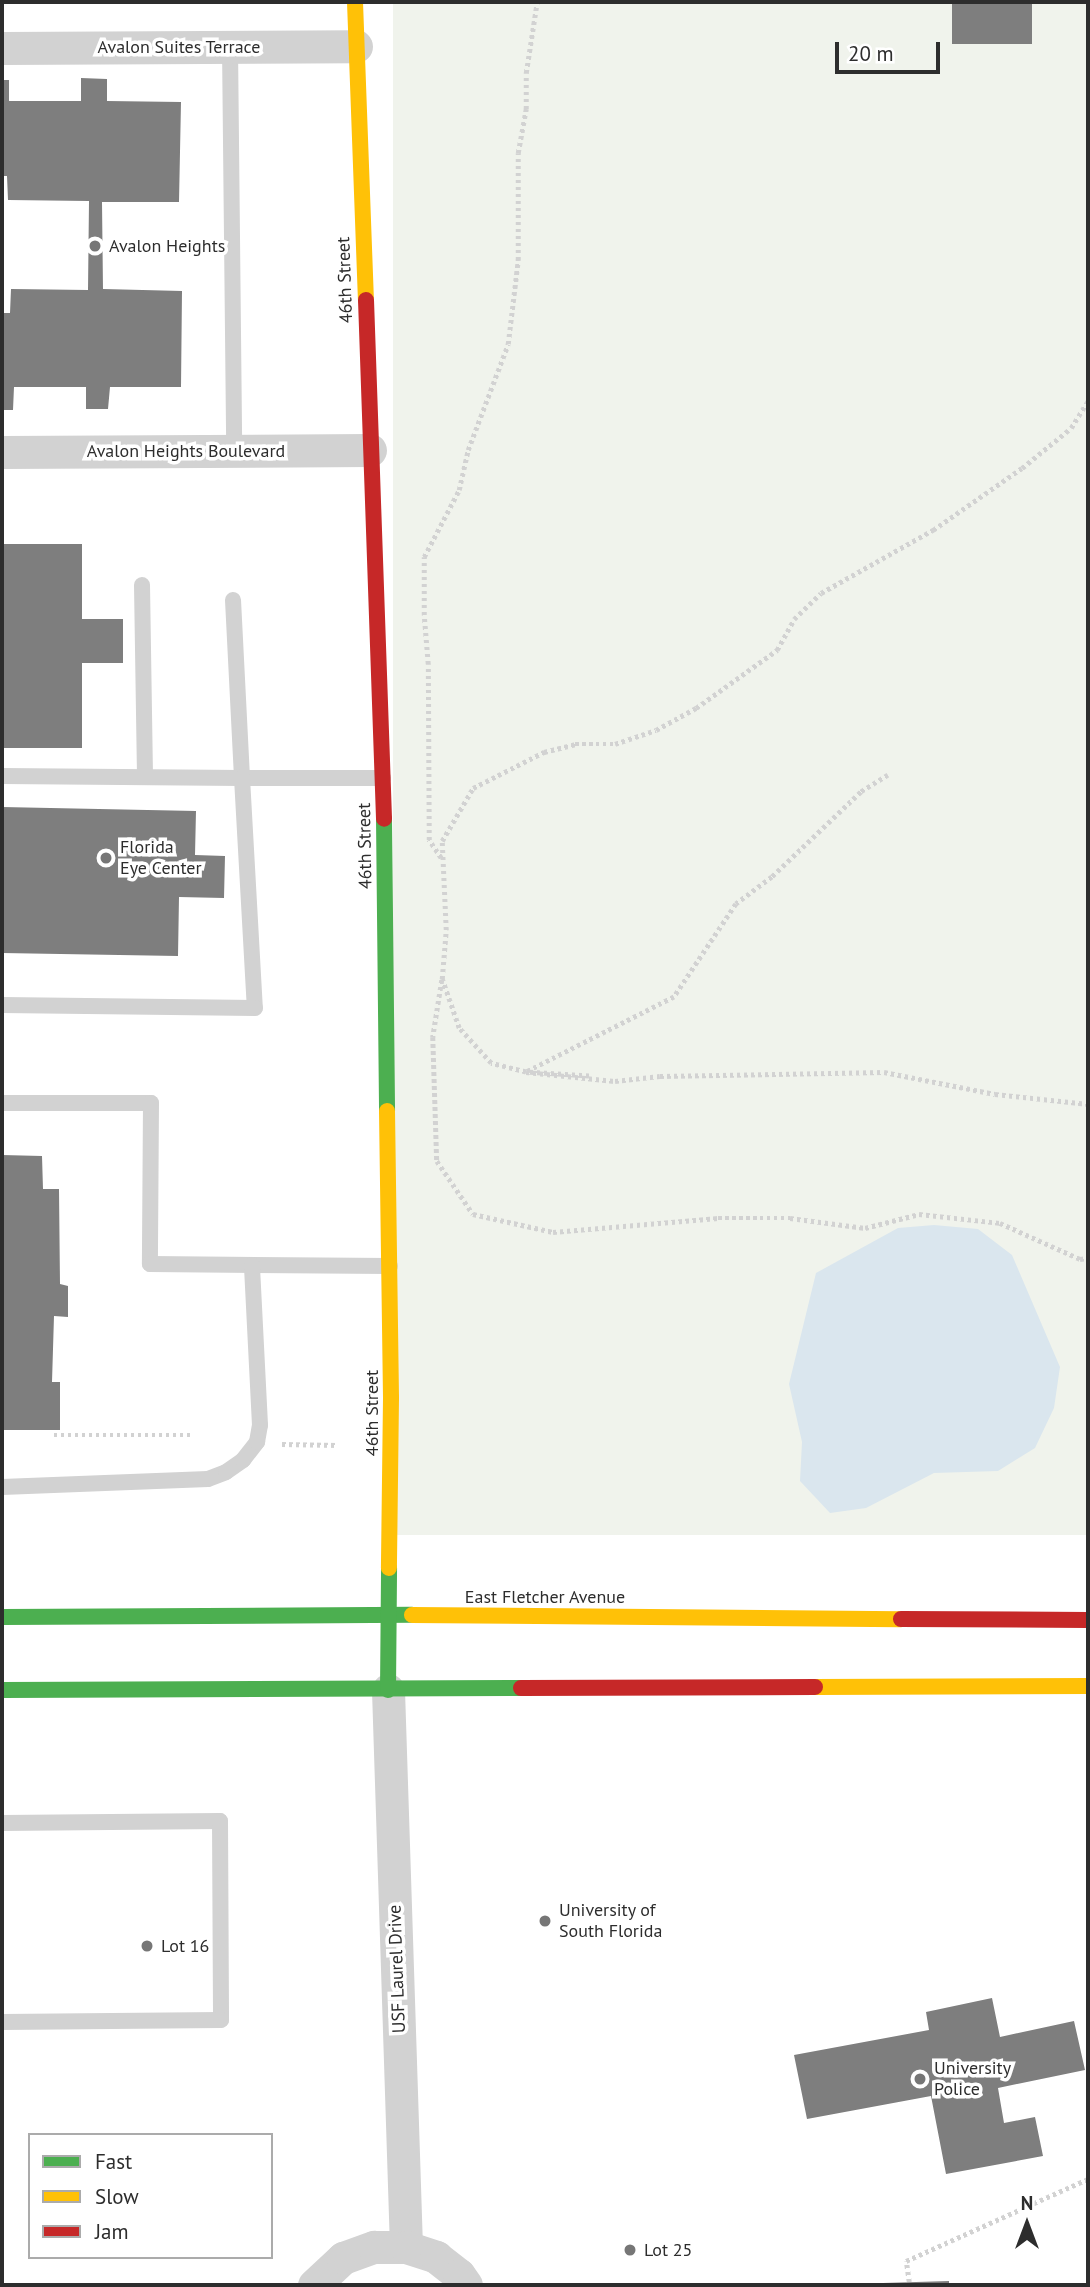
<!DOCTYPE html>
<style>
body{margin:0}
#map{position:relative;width:1090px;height:2287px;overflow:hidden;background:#fff;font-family:"PT Sans",sans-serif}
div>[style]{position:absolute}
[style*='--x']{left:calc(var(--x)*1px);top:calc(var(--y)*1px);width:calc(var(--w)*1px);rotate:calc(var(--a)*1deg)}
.green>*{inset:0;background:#f0f3ec;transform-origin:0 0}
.water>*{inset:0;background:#dae6ee}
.building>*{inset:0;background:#7e7e7e;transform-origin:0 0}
.path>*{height:4.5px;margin-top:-2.25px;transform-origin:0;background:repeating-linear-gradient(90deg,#d2d2d2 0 3.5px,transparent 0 7px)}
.lane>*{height:16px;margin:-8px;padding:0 8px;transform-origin:8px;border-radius:8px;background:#d2d2d2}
.street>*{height:33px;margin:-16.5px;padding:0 16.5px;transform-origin:16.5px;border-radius:16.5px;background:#d2d2d2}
.fast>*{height:16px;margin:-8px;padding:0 8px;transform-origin:8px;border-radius:8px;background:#4caf50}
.slow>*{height:16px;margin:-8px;padding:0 8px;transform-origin:8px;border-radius:8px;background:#ffc107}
.jam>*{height:16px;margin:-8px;padding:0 8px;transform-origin:8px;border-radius:8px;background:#c62828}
.dots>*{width:19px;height:19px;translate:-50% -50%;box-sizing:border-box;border:4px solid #fff;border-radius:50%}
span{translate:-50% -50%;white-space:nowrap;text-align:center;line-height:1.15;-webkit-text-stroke:7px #fff;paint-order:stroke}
.street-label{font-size:18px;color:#2d2d2d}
.poi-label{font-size:18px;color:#2d2d2d}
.left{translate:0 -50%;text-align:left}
.frame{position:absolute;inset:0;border:4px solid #2d2d2d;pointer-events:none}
.legend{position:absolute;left:28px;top:2133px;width:245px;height:126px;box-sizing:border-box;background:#fff;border:2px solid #ababab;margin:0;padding:9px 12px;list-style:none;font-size:21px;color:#2d2d2d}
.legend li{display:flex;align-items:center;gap:14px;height:35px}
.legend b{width:35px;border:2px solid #ababab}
.north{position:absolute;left:992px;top:2189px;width:70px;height:70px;-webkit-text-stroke:5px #fff;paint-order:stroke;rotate:0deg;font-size:19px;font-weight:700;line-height:28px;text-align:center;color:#2d2d2d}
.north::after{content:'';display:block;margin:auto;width:24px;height:32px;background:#2d2d2d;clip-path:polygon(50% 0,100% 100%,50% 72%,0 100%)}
.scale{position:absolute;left:835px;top:42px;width:105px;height:32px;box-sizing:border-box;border:4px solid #2d2d2d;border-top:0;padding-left:9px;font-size:21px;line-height:24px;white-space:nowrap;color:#2d2d2d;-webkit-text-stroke:5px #fff;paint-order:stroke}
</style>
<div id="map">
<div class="green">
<i style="left:393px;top:2px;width:695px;height:1533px"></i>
</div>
<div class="water">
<i style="clip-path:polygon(934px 1225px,978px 1229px,1012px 1255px,1060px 1367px,1054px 1408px,1035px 1448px,998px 1471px,934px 1473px,866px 1508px,830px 1513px,800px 1481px,802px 1442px,789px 1384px,816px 1273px,898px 1228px)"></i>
</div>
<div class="building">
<i style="left:952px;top:2px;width:80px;height:42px"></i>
<i style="clip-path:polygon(81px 78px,107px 79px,107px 101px,181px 102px,179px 202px,102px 202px,103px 289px,182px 291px,181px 387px,110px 387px,108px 409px,86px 409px,86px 387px,14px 387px,13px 410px,2px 410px,2px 313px,10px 313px,11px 289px,88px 290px,89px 201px,8px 200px,7px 176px,2px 176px,2px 80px,9px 80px,9px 101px,81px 101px)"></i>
<i style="clip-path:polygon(2px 544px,82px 544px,82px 619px,123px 619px,123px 663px,82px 663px,82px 748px,2px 748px)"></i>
<i style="clip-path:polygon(2px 807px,196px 811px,195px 855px,225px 856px,224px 898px,179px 897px,178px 956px,2px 953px)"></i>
<i style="clip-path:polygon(2px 1155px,42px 1156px,43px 1189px,59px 1189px,60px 1284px,68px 1286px,68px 1317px,54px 1316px,52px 1382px,60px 1382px,60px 1430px,2px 1430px)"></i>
<i style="clip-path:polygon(992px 1998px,1000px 2037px,1074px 2021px,1085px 2070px,998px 2088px,1004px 2123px,1035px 2117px,1043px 2156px,946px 2174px,931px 2096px,807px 2119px,794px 2055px,929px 2030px,926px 2012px)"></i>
<i style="clip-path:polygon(949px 2281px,949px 2285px,883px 2285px,883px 2283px)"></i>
</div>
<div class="path">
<i style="--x:888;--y:775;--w:32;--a:148"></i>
<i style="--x:861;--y:792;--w:123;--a:136.3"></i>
<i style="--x:772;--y:877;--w:45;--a:143.1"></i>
<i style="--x:736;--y:904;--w:112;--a:123.7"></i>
<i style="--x:674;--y:997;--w:166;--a:153.1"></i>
<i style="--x:526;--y:1072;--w:36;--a:-166"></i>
<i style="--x:491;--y:1063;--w:47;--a:-132.4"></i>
<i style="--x:459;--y:1028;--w:52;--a:-109.1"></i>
<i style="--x:442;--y:979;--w:49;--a:-85.3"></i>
<i style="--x:446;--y:930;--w:89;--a:-92.6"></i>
<i style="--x:442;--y:841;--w:61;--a:-59.7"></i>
<i style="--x:473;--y:788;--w:80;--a:-26.9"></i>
<i style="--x:544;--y:752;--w:32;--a:-14"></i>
<i style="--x:575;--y:744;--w:40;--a:0"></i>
<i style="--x:615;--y:744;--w:43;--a:-18.9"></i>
<i style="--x:656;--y:730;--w:46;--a:-28.8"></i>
<i style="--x:696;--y:708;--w:100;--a:-35.6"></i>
<i style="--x:777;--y:650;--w:35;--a:-61"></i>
<i style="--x:794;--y:619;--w:37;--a:-44"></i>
<i style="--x:821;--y:593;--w:129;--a:-29.4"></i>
<i style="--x:933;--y:530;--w:108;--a:-34.9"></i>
<i style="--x:1022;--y:468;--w:63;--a:-39.2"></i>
<i style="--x:1071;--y:428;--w:32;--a:-58"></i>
<i style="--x:441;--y:858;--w:22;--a:-124"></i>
<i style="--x:429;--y:840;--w:176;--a:-90.3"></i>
<i style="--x:428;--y:664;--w:49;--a:-94.7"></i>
<i style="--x:424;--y:615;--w:58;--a:-90"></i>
<i style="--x:424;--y:557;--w:76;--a:-62.4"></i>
<i style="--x:459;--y:490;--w:41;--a:-77.3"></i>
<i style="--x:468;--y:450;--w:113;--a:-69.3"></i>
<i style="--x:508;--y:344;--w:85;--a:-83.2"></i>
<i style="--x:518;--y:260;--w:107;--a:-90"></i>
<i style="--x:518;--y:153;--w:45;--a:-79.7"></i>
<i style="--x:526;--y:109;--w:36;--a:-90"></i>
<i style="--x:526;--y:73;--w:72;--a:-81.2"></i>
<i style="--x:442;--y:980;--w:58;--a:99"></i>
<i style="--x:433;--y:1037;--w:124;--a:88.2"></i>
<i style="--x:437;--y:1161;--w:64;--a:55.8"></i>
<i style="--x:473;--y:1214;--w:82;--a:12.7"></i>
<i style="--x:553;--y:1232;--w:166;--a:-4.8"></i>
<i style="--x:718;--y:1218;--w:72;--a:0"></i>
<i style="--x:790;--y:1218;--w:76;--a:7.6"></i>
<i style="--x:865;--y:1228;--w:56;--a:-14.5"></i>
<i style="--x:919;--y:1214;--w:81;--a:6.3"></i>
<i style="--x:1000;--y:1223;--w:88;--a:24.2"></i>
<i style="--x:1080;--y:1259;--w:8;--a:-7"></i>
<i style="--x:589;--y:1076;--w:63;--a:-176.4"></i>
<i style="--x:526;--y:1072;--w:89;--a:5.8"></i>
<i style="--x:615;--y:1081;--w:45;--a:-6.3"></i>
<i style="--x:660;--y:1076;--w:224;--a:-1"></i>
<i style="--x:884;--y:1072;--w:113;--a:11.2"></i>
<i style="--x:995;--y:1094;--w:94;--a:6.1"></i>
<i style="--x:54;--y:1435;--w:137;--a:0"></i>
<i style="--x:282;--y:1444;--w:55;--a:1"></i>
<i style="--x:909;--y:2282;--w:21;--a:-98"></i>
<i style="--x:906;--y:2261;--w:200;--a:-24.3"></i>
</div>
<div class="lane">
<i style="--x:230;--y:46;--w:404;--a:89.4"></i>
<i style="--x:142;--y:585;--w:192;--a:89.1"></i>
<i style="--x:233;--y:600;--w:178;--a:87.1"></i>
<i style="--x:242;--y:778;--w:141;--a:0"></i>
<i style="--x:2;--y:776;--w:240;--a:0.5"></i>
<i style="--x:242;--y:778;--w:230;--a:86.8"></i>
<i style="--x:255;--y:1008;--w:253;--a:-179.3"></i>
<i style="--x:2;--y:1103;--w:149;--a:0"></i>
<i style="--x:151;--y:1103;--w:161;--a:90.4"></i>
<i style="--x:150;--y:1264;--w:240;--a:0.5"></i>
<i style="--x:2;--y:1487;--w:206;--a:-2.2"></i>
<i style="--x:208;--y:1479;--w:19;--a:-21"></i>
<i style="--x:226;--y:1472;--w:21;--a:-35"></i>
<i style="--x:243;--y:1460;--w:23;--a:-52"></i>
<i style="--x:257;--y:1442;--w:17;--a:-80"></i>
<i style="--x:260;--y:1425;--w:160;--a:-92.9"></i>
<i style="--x:2;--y:1823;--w:218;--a:-0.5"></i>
<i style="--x:220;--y:1821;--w:199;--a:89.7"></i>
<i style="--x:221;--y:2020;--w:219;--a:179.5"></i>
</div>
<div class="street">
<i style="--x:2;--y:48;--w:354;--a:-0.3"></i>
<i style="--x:2;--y:452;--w:368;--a:-0.3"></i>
<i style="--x:388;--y:1690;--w:557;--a:88.15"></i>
<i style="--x:314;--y:2285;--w:40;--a:-43"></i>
<i style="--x:343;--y:2258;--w:33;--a:-20"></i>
<i style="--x:374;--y:2247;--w:32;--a:0"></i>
<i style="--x:406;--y:2247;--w:32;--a:18"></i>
<i style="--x:436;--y:2257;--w:29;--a:38"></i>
<i style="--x:459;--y:2275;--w:12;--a:55"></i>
</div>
<div class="fast">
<i style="--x:384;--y:819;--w:292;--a:89.4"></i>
<i style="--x:2;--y:1617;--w:410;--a:-0.3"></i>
<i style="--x:2;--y:1690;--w:519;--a:-0.22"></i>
<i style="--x:388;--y:1690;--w:122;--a:-89.5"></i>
</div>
<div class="slow">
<i style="--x:355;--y:2;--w:298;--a:87.9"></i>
<i style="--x:387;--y:1111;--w:287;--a:89.2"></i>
<i style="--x:391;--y:1398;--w:170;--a:90.7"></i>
<i style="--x:412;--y:1615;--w:489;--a:0.5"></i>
<i style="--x:815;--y:1687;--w:273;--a:-0.2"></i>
</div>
<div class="jam">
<i style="--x:366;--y:300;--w:519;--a:88.01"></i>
<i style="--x:901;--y:1619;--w:187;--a:0.3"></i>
<i style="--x:521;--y:1688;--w:294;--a:-0.2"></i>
</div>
<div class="dots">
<i style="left:95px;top:246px;background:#767676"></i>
<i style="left:106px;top:858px;background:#767676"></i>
<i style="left:545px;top:1921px;background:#767676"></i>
<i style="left:147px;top:1946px;background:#767676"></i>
<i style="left:920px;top:2079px;background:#767676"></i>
<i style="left:630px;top:2250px;background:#767676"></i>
</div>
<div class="street-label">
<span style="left:179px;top:47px">Avalon Suites Terrace</span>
<span style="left:345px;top:280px;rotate:-92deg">46th Street</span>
<span style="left:186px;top:451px">Avalon Heights Boulevard</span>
<span style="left:365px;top:846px;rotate:-91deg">46th Street</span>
<span style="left:372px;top:1413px;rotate:-90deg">46th Street</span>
<span style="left:545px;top:1597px">East Fletcher Avenue</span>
<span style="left:397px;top:1969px;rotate:-92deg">USF Laurel Drive</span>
</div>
<div class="poi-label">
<span class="left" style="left:109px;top:246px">Avalon Heights</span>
<span class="left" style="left:120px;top:858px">Florida<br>Eye Center</span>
<span class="left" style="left:559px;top:1921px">University of<br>South Florida</span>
<span class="left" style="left:161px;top:1946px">Lot 16</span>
<span class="left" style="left:934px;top:2079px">University<br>Police</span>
<span class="left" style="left:644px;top:2250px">Lot 25</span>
</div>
<div class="frame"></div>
<ul class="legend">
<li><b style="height:9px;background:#4caf50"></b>Fast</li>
<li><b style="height:9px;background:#ffc107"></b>Slow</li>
<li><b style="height:9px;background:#c62828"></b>Jam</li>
</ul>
<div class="north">N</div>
<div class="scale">20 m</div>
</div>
